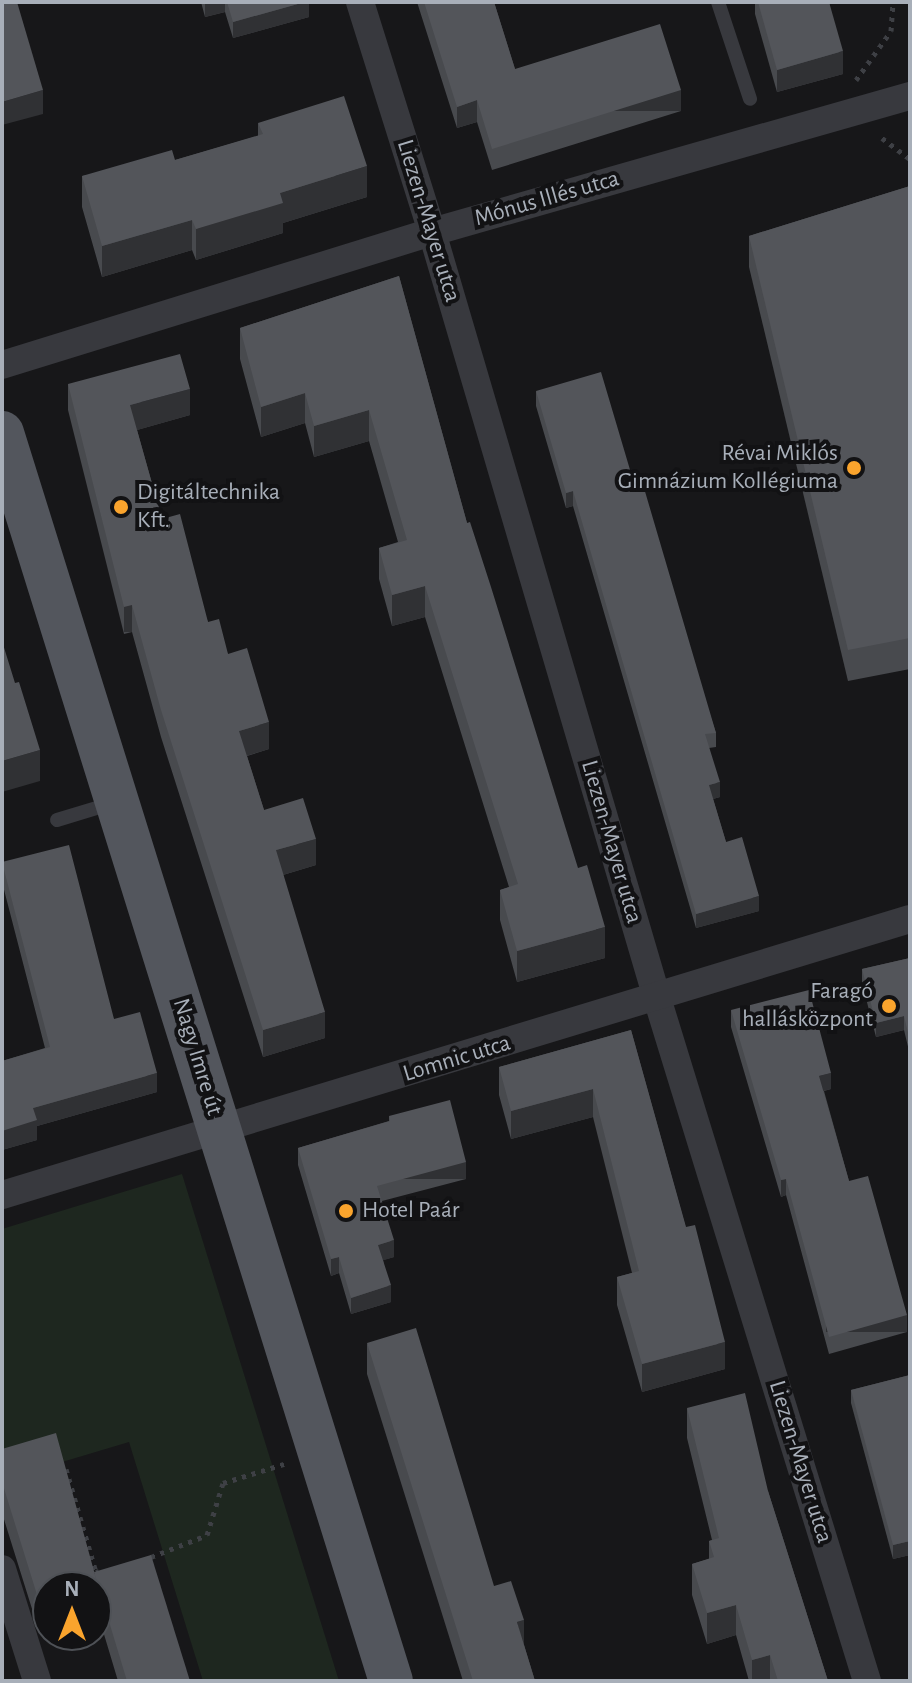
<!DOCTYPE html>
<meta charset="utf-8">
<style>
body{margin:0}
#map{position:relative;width:912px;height:1683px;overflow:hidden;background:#171719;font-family:"Alegreya Sans",sans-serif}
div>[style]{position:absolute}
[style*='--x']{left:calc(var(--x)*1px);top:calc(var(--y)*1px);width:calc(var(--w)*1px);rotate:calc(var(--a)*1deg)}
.green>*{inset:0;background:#1e271f}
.path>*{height:5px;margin-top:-2.5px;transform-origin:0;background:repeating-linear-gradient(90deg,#3e4045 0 4px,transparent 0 10px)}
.service>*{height:14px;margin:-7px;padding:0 7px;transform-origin:7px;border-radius:7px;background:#38393e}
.minor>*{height:28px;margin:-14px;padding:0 14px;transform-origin:14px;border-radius:14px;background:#38393e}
.primary>*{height:44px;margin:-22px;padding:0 22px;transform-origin:22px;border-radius:22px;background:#53565d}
.wall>*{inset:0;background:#484a4e}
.shaded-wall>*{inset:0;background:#303134;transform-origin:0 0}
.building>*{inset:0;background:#53555a}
.dots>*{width:22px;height:22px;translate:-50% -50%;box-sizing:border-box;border:4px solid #121214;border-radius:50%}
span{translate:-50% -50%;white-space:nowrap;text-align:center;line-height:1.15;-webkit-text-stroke:8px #121214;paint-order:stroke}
.street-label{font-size:24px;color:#a8afb9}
.poi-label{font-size:24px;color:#a8afb9}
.right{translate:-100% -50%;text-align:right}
.left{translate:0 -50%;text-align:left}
.frame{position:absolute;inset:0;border:4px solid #a8afb9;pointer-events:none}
.north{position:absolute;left:32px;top:1571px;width:80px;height:80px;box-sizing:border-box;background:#121214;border:2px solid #4e5156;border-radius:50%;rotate:0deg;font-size:22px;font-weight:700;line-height:32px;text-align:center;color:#a8afb9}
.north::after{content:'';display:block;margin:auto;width:28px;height:36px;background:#faa42d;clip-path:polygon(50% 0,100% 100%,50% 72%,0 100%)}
</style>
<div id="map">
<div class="green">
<i style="clip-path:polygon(182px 1174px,339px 1681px,203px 1681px,129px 1442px,2px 1480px,2px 1229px)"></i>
</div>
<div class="path">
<i style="--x:856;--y:80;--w:60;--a:-54.5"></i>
<i style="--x:891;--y:31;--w:29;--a:-86"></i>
<i style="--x:882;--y:138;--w:35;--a:37"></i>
<i style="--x:66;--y:1469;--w:107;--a:73.8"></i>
<i style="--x:96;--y:1572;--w:3;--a:-18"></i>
<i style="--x:151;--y:1557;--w:60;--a:-21.4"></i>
<i style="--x:207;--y:1535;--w:54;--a:-72.9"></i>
<i style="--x:223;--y:1483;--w:64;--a:-17.3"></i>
</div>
<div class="service">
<i style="--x:718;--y:2;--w:102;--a:71.7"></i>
<i style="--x:57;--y:820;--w:59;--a:-16.9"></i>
</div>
<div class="minor">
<i style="--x:360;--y:2;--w:241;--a:72.6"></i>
<i style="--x:432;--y:232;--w:798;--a:73.63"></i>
<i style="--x:657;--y:998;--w:715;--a:72.91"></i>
<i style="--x:2;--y:365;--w:450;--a:-17.2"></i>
<i style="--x:432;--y:232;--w:497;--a:-15.9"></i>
<i style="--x:2;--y:1195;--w:949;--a:-16.91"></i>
<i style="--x:2;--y:1569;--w:117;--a:72.6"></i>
</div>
<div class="primary">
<i style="--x:2;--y:433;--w:1307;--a:72.69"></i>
</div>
<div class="wall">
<i style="clip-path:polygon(201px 2px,309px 2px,309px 17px,233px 38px,225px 12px,205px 17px)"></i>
<i style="clip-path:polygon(417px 2px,494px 2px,515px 69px,681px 111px,492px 170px,477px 122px,457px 128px)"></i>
<i style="clip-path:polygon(755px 2px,829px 2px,843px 74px,777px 92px,755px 14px)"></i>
<i style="clip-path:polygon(258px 123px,367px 197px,283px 223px,283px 233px,196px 260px,192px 250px,102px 277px,82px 207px,82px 176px,175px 160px,258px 136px)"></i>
<i style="clip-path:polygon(910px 186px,910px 669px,848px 681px,749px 267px,749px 236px)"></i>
<i style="clip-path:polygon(399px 276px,467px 523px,605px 958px,517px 982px,500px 920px,500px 890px,509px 887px,425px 617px,392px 626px,379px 579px,379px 548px,398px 542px,369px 441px,314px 457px,305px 423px,261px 437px,240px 359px,240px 328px)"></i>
<i style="clip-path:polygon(68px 384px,190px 415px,137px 430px,162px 519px,208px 622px,228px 654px,269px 749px,247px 756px,264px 810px,316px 865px,283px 875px,325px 1038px,263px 1057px,161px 737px,132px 632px,124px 634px,68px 410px)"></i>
<i style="clip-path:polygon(536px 391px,636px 490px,716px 733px,716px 747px,709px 748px,720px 797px,713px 799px,726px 842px,759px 911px,696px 928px,573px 506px,566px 508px,536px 406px)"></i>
<i style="clip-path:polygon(2px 862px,114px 1019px,157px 1092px,37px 1126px,37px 1140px,2px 1150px,2px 1061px,45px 1048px,2px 882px)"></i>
<i style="clip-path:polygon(910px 958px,910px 1055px,904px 1030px,876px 1037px,862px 983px,862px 969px)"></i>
<i style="clip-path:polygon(731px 1010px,831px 1089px,824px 1091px,849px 1181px,907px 1332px,829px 1354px,786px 1195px,781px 1197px,731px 1027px)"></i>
<i style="clip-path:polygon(631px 1030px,725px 1369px,642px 1392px,617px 1305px,617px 1277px,632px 1273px,593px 1117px,511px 1139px,499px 1095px,499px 1067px)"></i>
<i style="clip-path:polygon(389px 1116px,466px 1179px,382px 1201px,394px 1257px,383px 1260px,391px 1302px,351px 1314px,339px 1273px,331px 1276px,298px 1165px,298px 1148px,389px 1121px)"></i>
<i style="clip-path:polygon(367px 1343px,524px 1645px,535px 1681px,463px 1681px,367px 1374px)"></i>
<i style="clip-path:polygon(910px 1375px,910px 1555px,893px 1559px,851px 1403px,851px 1390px)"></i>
<i style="clip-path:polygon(687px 1408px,768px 1491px,828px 1681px,749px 1681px,736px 1635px,707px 1644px,692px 1595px,692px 1564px,709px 1559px,709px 1541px,712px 1540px,687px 1438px)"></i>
<i style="clip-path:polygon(2px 1449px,94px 1573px,190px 1681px,118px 1681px,97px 1611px,96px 1613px,96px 1587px,38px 1628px,2px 1513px)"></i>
</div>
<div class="shaded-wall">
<i style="clip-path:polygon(205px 2px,225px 2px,225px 12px,205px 17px)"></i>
<i style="clip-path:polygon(305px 2px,309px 2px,309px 17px,233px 38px,233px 22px)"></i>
<i style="clip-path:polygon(843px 51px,843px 74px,777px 92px,777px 70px)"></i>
<i style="clip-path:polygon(43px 90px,43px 114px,2px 125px,2px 102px)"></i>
<i style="left:681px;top:90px;width:21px;height:198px;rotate:90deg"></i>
<i style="clip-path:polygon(477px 100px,477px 122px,457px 128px,457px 107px)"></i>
<i style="clip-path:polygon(367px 166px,367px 197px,283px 223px,283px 233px,196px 260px,196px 229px,280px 193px)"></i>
<i style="clip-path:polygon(192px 220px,192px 250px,102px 277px,102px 246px)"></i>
<i style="clip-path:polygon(190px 389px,190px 415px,130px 432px,130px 405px)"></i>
<i style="clip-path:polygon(305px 393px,305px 423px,261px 437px,261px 407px)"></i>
<i style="clip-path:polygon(369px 410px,369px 441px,314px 457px,314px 426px)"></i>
<i style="clip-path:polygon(573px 491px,573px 506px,566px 508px,566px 493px)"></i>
<i style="clip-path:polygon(425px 586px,425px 617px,392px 626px,392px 595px)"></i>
<i style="left:132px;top:605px;width:27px;height:8px;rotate:90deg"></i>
<i style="clip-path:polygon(269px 722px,269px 749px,239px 758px,239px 731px)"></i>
<i style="clip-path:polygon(40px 750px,40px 781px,2px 792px,2px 761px)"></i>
<i style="clip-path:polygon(720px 782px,720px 797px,709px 800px,709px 785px)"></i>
<i style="clip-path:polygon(316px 839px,316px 865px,276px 877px,276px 850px)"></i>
<i style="clip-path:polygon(759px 896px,759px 911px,696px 928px,696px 914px)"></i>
<i style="clip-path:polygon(605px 927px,605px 958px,517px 982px,517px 951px)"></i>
<i style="clip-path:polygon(325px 1012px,325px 1038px,263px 1057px,263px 1030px)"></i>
<i style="clip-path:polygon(904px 1016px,904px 1030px,876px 1037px,876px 1023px)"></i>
<i style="clip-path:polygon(157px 1073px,157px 1092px,37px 1126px,37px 1140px,2px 1150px,2px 1131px,33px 1108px)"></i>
<i style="clip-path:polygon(831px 1073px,831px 1089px,819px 1092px,819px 1076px)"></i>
<i style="clip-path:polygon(593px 1089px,593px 1117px,511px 1139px,511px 1111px)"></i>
<i style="left:466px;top:1162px;width:17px;height:92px;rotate:90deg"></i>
<i style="clip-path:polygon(786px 1179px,786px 1195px,781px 1197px,781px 1180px)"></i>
<i style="clip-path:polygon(394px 1240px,394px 1257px,378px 1262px,378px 1245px)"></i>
<i style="clip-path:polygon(339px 1257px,339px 1273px,331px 1276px,331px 1259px)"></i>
<i style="clip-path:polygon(391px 1285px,391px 1302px,351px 1314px,351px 1298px)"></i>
<i style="left:907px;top:1315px;width:17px;height:81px;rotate:90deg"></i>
<i style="clip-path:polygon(725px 1342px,725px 1369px,642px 1392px,642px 1364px)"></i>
<i style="clip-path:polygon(910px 1541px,910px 1555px,893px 1559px,893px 1545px)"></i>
<i style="clip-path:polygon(97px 1582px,97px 1613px,96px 1613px,96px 1587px,78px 1587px)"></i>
<i style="clip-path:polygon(48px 1595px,48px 1626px,38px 1628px,38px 1598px)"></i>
<i style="clip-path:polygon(736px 1605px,736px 1635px,707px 1644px,707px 1613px)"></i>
<i style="clip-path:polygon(524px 1620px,524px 1651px,517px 1622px)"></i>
<i style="clip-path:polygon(770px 1655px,770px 1681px,752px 1681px,752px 1660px)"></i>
</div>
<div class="building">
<i style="clip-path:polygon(2px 2px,17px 2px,43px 90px,2px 102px)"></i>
<i style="clip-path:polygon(227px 2px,305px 2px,233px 22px)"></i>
<i style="clip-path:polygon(424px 2px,494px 2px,515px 69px,660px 24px,681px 90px,492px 149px,477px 100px,457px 107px)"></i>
<i style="clip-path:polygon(758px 2px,829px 2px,843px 51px,777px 70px)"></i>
<i style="clip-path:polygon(344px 96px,367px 166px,280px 193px,283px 203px,196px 229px,192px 220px,102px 246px,82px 176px,172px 150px,175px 160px,263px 134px,258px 123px)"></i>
<i style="clip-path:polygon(910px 186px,910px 638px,848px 650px,749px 236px)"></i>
<i style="clip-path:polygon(399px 276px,467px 523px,470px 522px,491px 587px,578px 868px,587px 865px,605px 927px,517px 951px,500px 890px,518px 884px,425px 586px,392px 595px,379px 548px,407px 540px,369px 410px,314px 426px,305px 393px,261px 407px,240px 328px)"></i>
<i style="clip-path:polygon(180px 354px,190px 389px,130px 405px,162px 519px,180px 514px,208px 622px,219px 619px,228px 654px,247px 648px,269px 722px,239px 731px,264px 810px,303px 798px,316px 839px,276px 850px,325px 1012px,263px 1030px,161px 710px,132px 605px,124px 607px,68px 384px)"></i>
<i style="clip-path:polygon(601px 372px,636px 490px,644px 488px,716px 733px,705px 734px,720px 782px,709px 785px,726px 842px,742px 837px,759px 896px,696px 914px,573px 491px,566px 493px,536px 391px)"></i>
<i style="clip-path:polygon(2px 641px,15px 683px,19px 682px,40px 750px,2px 761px)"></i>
<i style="clip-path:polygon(69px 845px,114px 1019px,140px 1012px,157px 1073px,33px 1108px,37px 1120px,2px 1131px,2px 1061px,50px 1047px,2px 862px)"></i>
<i style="clip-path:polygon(910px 958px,910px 1041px,904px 1016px,876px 1023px,862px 969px)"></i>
<i style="clip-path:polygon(809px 990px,831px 1073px,819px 1076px,849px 1181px,868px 1176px,907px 1315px,829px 1337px,786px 1179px,781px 1180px,731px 1010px)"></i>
<i style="clip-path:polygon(631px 1030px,686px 1227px,695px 1225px,725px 1342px,642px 1364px,617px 1277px,639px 1271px,593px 1089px,511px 1111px,499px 1067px)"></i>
<i style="clip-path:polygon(450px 1100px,466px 1162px,377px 1186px,394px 1240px,378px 1245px,391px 1285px,351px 1298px,339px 1257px,331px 1259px,298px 1148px,390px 1121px,389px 1116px)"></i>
<i style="clip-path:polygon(416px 1328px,494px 1586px,511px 1581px,524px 1620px,517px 1622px,535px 1681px,473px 1681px,367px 1343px)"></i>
<i style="clip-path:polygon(910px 1375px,910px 1541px,893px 1545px,851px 1390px)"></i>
<i style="clip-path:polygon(745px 1393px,768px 1491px,828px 1681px,778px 1681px,770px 1655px,752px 1660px,736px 1605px,707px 1613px,692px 1564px,714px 1557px,709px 1541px,719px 1538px,687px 1408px)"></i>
<i style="clip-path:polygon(56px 1433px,97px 1582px,78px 1587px,48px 1587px,48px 1595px,38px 1598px,2px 1482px,2px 1449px)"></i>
<i style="clip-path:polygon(151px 1555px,190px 1681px,127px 1681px,94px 1572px)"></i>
</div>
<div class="dots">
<i style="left:854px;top:468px;background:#faa42d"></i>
<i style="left:121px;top:507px;background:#faa42d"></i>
<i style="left:889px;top:1006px;background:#faa42d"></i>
<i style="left:346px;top:1211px;background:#faa42d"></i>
</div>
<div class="street-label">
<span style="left:547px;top:199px;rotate:-16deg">Mónus Illés utca</span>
<span style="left:428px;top:221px;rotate:73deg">Liezen-Mayer utca</span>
<span style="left:611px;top:842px;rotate:74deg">Liezen-Mayer utca</span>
<span style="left:197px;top:1057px;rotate:73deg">Nagy Imre út</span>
<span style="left:457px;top:1059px;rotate:-17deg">Lomnic utca</span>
<span style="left:800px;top:1462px;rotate:73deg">Liezen-Mayer utca</span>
</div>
<div class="poi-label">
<span class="right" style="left:838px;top:468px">Révai Miklós<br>Gimnázium Kollégiuma</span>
<span class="left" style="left:137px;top:507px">Digitáltechnika<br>Kft.</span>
<span class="right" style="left:873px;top:1006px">Faragó<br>hallásközpont</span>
<span class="left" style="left:362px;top:1211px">Hotel Paár</span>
</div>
<div class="frame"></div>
<div class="north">N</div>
</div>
